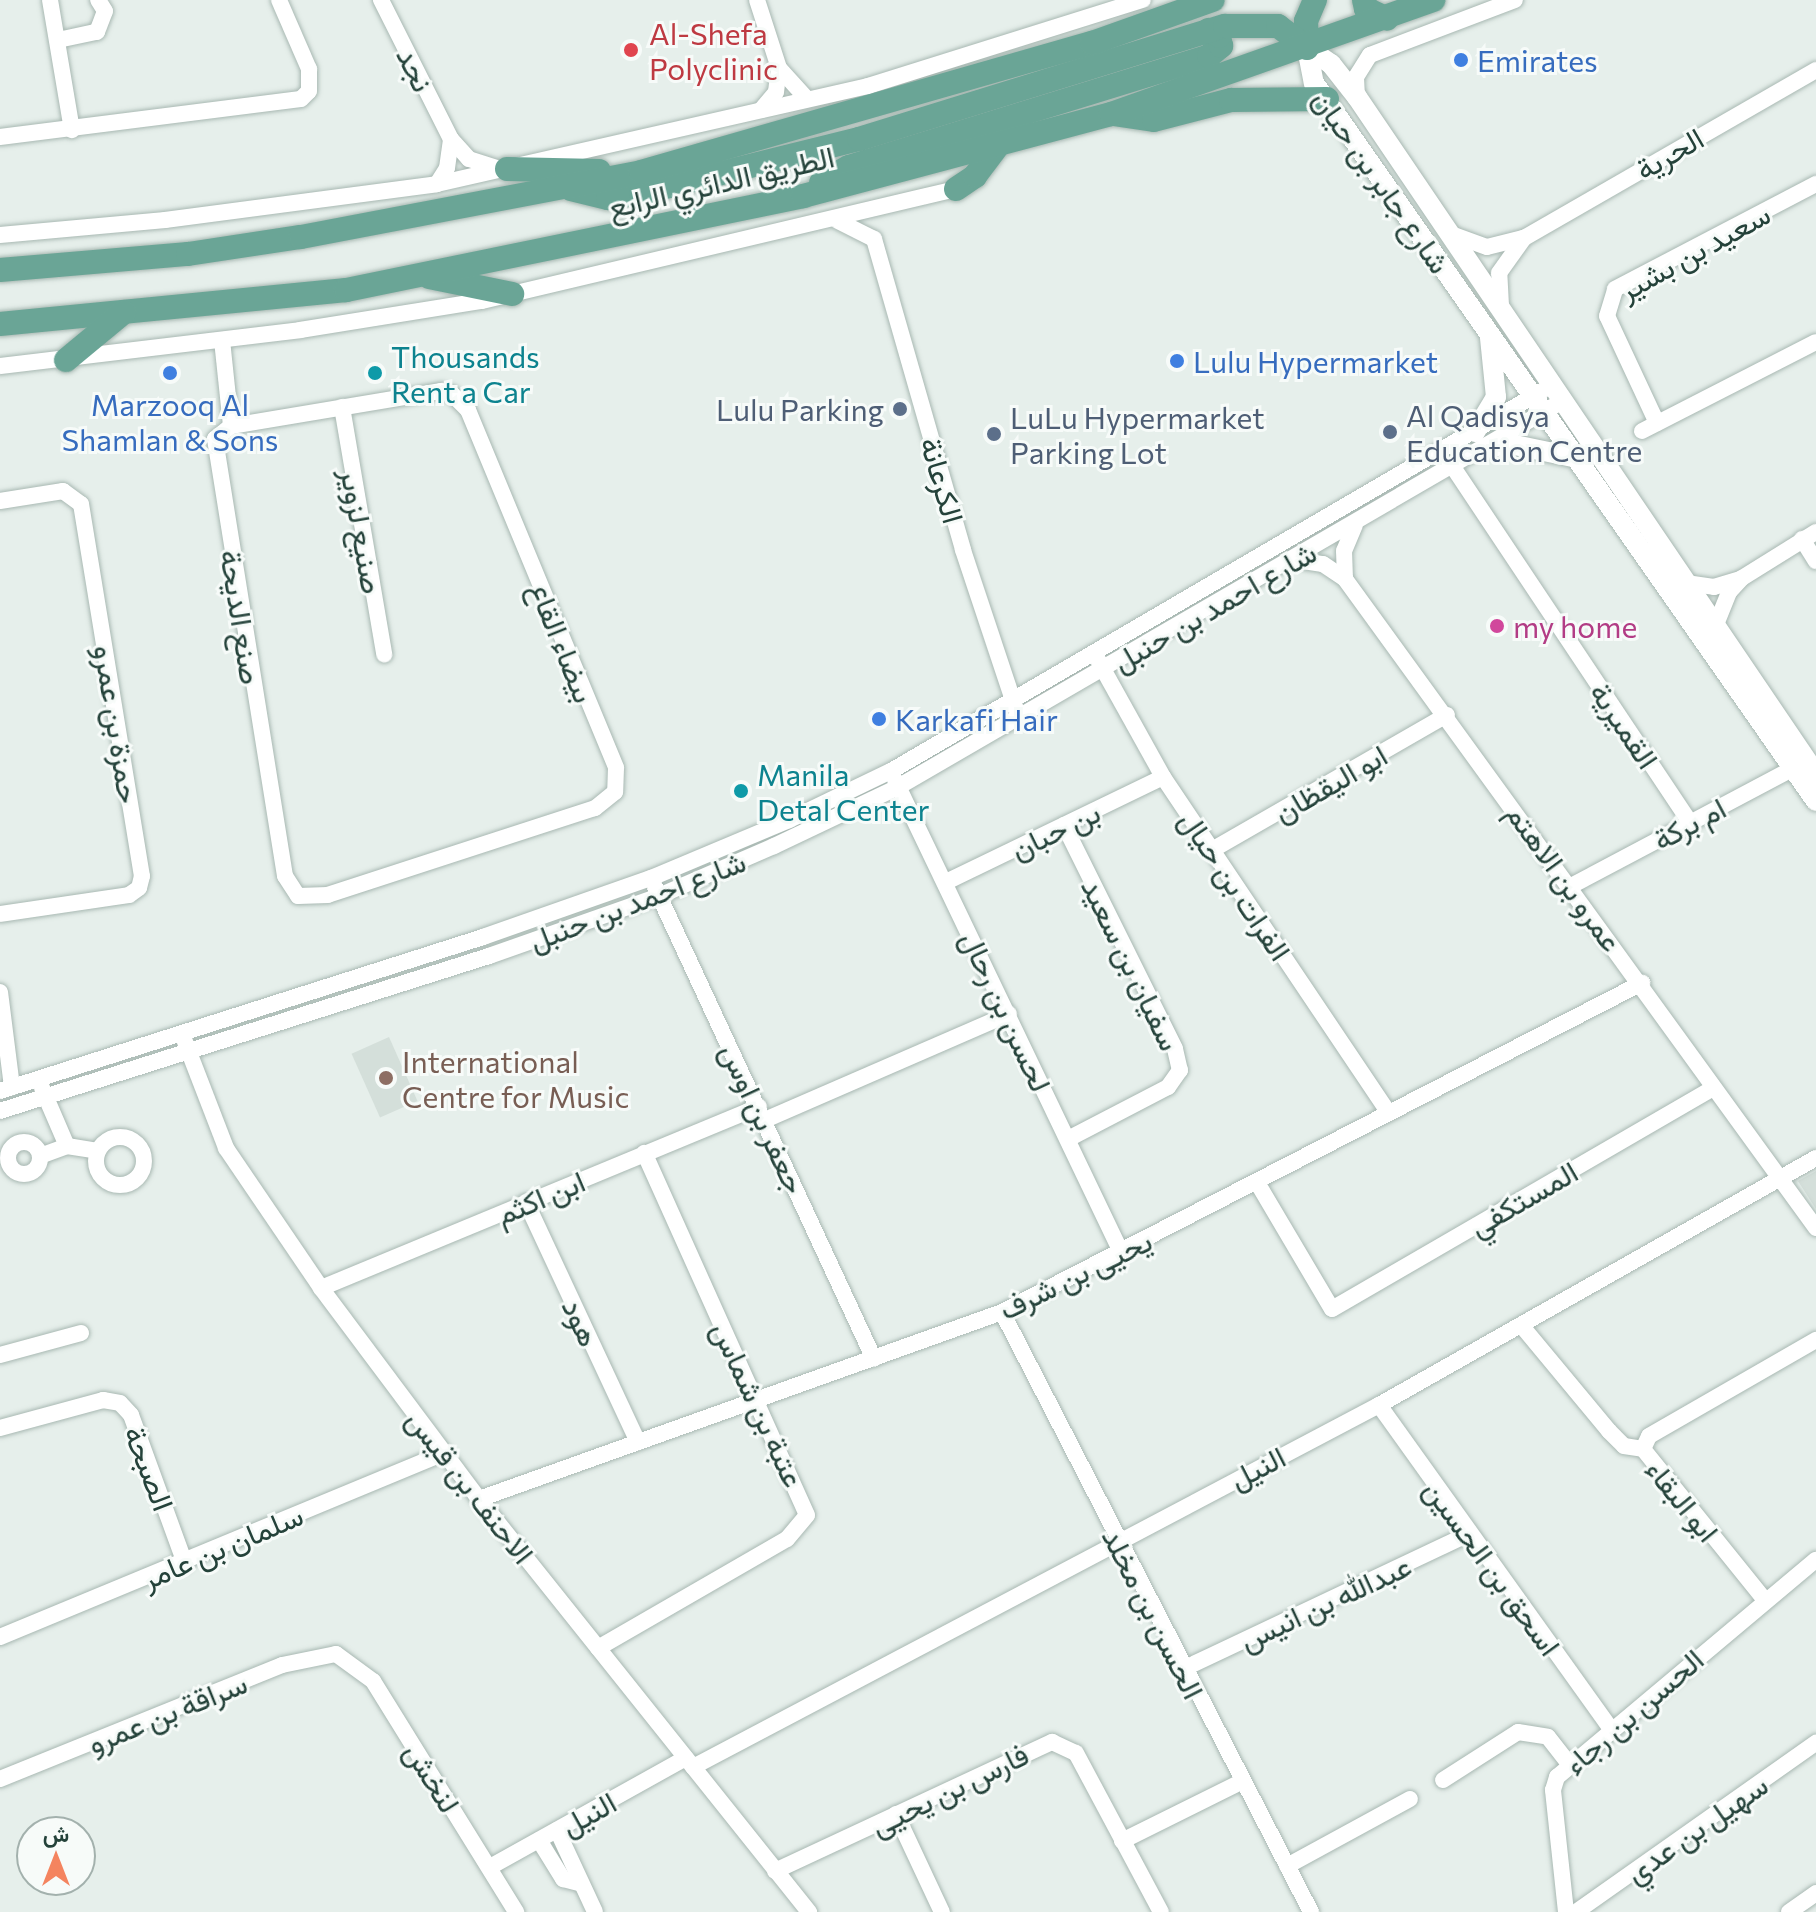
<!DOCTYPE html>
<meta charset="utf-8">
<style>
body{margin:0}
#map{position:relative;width:1816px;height:1912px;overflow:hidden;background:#e6efeb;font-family:Commissioner,Vazirmatn,sans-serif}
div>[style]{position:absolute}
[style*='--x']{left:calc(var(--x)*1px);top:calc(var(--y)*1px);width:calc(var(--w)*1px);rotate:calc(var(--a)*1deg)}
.built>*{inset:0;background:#d4dfda;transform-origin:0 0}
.roads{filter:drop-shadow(0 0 2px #a8b8b2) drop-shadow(0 0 2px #a8b8b2)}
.minor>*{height:16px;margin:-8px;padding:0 8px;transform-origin:8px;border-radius:8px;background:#fff}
.minor>.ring{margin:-8px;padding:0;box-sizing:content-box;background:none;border:16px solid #fff;border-radius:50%}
.tertiary>*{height:20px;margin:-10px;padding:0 10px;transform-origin:10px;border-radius:10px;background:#fff}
.primary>*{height:24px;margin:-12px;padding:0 12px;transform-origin:12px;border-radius:12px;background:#6aa596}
.dots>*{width:22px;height:22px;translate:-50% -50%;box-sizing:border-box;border:4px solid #f7fbf9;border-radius:50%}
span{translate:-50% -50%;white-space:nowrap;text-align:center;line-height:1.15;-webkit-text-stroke:6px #f7fbf9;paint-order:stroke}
.health-label{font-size:30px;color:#be3a42}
.left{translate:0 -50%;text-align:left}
.shop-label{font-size:30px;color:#366cbe}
.street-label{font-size:30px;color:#24423a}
.culture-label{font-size:30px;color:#0d838f}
.service-label{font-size:30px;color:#4e5e75}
.right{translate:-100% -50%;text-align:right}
.hotel-label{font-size:30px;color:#b23c85}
.education-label{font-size:30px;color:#785e54}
.north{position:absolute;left:16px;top:1816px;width:80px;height:80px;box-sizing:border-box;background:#f7fbf9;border:2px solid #a3b1ad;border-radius:50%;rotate:0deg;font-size:22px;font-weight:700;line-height:32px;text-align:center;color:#24423a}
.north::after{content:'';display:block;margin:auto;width:28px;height:36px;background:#f4845f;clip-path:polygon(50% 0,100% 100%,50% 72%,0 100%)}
</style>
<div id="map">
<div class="built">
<i style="left:389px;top:1037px;width:70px;height:41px;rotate:66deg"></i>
<i style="clip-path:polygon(1816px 1171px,1816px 1209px,1798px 1181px)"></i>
</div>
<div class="roads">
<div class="minor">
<i style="--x:50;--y:0;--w:132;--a:80.4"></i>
<i style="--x:381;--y:0;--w:156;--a:63.3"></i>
<i style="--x:451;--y:139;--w:27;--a:48"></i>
<i style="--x:469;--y:159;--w:32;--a:18"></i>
<i style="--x:757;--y:0;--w:71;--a:72.1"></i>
<i style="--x:779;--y:68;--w:42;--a:47.9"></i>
<i style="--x:58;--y:40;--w:40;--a:-12"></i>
<i style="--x:97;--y:32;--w:22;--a:-69"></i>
<i style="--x:105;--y:11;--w:13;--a:-122"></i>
<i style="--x:1357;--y:97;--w:20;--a:-93"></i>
<i style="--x:1356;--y:77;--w:26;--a:-58"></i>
<i style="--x:1370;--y:55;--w:155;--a:-20.8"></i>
<i style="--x:761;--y:110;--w:23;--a:-50"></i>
<i style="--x:776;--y:92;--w:24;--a:-83"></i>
<i style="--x:0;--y:137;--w:303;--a:-7.2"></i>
<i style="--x:301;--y:99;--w:11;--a:-45"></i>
<i style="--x:309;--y:91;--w:22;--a:-90"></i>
<i style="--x:309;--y:69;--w:75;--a:-113.5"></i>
<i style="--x:437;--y:184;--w:19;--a:-58"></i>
<i style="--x:447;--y:168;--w:29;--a:-82"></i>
<i style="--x:838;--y:221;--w:40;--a:26.6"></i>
<i style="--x:874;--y:239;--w:323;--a:74"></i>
<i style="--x:963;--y:550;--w:168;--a:71.6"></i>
<i style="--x:1451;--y:234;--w:38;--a:20"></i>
<i style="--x:1487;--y:247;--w:38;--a:-14"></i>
<i style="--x:1524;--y:238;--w:337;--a:-29.9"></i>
<i style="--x:0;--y:235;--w:166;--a:-5.2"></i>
<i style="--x:165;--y:220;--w:274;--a:-7.5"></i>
<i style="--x:437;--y:184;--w:442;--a:-12.8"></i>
<i style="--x:868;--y:86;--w:288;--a:-17.4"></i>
<i style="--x:1501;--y:306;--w:33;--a:-93"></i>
<i style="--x:1499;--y:273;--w:43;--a:-54.5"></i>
<i style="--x:222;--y:340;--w:86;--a:84"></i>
<i style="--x:0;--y:366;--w:302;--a:-6.8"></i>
<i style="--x:300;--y:330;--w:184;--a:-9.1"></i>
<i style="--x:482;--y:301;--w:487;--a:-13.3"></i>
<i style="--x:441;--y:391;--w:11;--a:15"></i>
<i style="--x:452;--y:394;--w:23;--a:45"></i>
<i style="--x:468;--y:410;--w:387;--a:67.5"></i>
<i style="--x:616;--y:768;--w:24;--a:92"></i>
<i style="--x:615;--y:792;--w:26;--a:141"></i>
<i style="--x:595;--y:808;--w:281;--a:162"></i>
<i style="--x:328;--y:895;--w:30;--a:178"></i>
<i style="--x:298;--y:896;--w:24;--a:-123"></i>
<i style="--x:285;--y:876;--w:443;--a:-99.1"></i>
<i style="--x:215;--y:439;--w:21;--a:-39"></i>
<i style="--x:231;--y:426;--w:213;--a:-9.5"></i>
<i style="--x:342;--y:407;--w:251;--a:80.3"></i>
<i style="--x:1657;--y:423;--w:118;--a:-115"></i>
<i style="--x:1607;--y:316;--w:28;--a:-73"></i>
<i style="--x:1615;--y:289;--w:227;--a:-27.6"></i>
<i style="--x:1642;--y:431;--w:195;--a:-27.1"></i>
<i style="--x:1453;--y:467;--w:428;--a:56.3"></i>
<i style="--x:0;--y:501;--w:64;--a:-9"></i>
<i style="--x:63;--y:491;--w:22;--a:36"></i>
<i style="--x:81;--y:504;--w:377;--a:80.7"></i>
<i style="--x:142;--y:876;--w:12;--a:104"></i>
<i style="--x:139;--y:888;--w:12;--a:145"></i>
<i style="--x:129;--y:895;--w:130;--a:171.6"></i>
<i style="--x:1802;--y:539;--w:26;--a:58"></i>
<i style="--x:1297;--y:560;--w:26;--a:9"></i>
<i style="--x:1323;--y:564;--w:27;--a:34"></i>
<i style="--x:1345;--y:579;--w:802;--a:54.03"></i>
<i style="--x:1345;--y:579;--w:28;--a:-92"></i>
<i style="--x:1344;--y:551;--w:28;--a:-67"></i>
<i style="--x:1686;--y:583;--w:28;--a:8"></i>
<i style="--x:1714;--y:587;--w:27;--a:-17"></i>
<i style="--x:1715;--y:627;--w:38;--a:-68"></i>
<i style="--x:1729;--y:592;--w:19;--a:-47"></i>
<i style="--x:1742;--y:578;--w:87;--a:-31.9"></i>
<i style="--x:1098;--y:660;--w:134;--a:60.9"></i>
<i style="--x:1163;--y:777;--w:405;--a:56.1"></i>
<i style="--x:895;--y:780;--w:523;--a:64.41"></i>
<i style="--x:1064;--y:825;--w:250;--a:63.6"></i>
<i style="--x:1175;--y:1049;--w:22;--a:77"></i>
<i style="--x:1180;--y:1070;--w:21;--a:125"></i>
<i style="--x:1168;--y:1087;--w:113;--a:152.5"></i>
<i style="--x:1212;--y:850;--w:271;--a:-29.9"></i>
<i style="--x:946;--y:882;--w:241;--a:-25.8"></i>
<i style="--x:1571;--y:886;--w:263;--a:-27.9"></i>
<i style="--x:655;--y:887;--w:520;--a:65.11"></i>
<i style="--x:0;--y:992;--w:96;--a:82.8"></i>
<i style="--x:184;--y:1039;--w:117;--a:68.9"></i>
<i style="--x:226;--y:1148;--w:169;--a:55.8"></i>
<i style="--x:321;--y:1288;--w:264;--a:53.2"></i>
<i style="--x:479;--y:1499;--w:529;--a:51.37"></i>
<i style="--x:42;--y:1088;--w:63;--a:66.7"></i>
<i style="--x:0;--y:1091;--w:507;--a:-17.68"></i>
<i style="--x:483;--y:937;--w:178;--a:-19.4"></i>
<i style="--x:651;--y:878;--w:150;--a:-22.8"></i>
<i style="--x:789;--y:820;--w:113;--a:-25.7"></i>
<i style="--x:891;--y:771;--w:754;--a:-30.27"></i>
<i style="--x:0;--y:1111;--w:513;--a:-17.59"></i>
<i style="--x:489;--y:956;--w:180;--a:-19.4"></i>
<i style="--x:659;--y:896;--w:125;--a:-23.5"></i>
<i style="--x:774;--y:846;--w:137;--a:-25.4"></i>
<i style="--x:898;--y:787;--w:759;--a:-30.15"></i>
<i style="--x:765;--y:1120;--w:266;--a:-23.5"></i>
<i class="ring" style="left:96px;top:1137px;width:32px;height:32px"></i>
<i class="ring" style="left:8px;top:1142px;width:16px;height:16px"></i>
<i style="--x:40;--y:1156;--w:29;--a:-20"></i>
<i style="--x:67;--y:1146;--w:31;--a:9"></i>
<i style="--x:1258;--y:1184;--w:145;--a:59.4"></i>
<i style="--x:1332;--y:1309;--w:440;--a:-30.1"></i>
<i style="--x:526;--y:1202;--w:265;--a:65"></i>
<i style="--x:321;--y:1288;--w:474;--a:-22.5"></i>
<i style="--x:1002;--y:1312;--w:675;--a:62.75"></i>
<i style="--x:1521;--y:1325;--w:138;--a:50.3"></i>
<i style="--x:1609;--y:1431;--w:21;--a:45"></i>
<i style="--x:1624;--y:1446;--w:19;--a:9"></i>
<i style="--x:0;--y:1355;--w:84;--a:-15.2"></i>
<i style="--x:1379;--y:1405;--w:397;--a:54.4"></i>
<i style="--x:0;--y:1428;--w:107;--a:-15.2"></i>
<i style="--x:103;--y:1400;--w:17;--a:10"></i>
<i style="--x:120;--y:1403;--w:16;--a:47"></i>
<i style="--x:131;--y:1415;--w:158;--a:70"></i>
<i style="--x:479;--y:1499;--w:555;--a:-19.67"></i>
<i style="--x:1002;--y:1312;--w:720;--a:-27.21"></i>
<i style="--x:1764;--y:1599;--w:193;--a:-128.9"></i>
<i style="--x:1643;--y:1449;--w:14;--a:-65"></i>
<i style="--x:1649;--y:1436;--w:193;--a:-29.9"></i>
<i style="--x:0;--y:1637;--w:481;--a:-22.5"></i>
<i style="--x:598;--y:1648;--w:218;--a:-30"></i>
<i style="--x:787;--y:1539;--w:31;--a:-50"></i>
<i style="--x:807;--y:1515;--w:397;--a:-114.2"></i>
<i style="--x:1183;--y:1669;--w:314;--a:-25.3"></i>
<i style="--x:693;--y:1767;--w:776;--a:-27.82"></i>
<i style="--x:1379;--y:1405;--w:502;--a:-29.48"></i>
<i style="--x:0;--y:1779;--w:304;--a:-22"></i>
<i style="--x:282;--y:1665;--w:55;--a:-11.5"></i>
<i style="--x:336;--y:1654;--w:46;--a:36.1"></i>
<i style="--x:373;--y:1681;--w:272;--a:58.2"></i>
<i style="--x:1443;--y:1780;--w:89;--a:-32.6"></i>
<i style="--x:1518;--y:1732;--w:30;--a:9"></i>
<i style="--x:1548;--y:1737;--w:33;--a:52"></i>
<i style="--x:896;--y:1814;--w:108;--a:64.9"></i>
<i style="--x:557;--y:1830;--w:90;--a:65.1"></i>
<i style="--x:539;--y:1840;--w:46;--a:58.4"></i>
<i style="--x:563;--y:1879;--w:16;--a:14"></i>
<i style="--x:1122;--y:1841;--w:133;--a:-26.4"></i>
<i style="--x:1287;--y:1866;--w:140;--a:-28.6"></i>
<i style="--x:490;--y:1867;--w:224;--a:-29.1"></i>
<i style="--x:775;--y:1871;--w:306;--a:-25"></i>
<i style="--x:1052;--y:1742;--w:26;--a:25"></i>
<i style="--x:1076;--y:1753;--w:180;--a:61.9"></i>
<i style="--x:1566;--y:1912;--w:123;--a:-96.1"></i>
<i style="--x:1553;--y:1790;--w:14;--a:-73"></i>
<i style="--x:1557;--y:1777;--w:338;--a:-40"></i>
<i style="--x:1576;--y:1912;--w:294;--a:-35.2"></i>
<i style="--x:1789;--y:1912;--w:33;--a:-35"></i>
</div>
<div class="tertiary">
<i style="--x:1475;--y:432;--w:41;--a:-59"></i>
<i style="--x:1496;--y:397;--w:59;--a:-95.8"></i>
<i style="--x:1485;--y:448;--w:25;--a:-9"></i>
<i style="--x:1510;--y:444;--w:64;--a:11.7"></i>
<i style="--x:1816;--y:774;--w:818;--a:-124.14"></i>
<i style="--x:1357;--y:97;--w:42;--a:-128.2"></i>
<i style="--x:1331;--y:64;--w:29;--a:-146"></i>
<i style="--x:1307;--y:48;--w:36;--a:79"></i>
<i style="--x:1314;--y:83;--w:876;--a:55.04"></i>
</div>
<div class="primary">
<i style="--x:1364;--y:0;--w:9;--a:77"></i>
<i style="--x:1366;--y:9;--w:23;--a:25"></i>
<i style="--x:1307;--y:48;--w:27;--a:-92"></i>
<i style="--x:1306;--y:21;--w:23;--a:-67"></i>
<i style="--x:1113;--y:114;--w:41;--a:8.3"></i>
<i style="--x:1154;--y:120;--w:80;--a:-14.6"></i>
<i style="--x:1231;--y:100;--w:96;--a:-0.6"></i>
<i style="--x:507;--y:169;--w:92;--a:1.2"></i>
<i style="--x:821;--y:183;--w:32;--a:-30"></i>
<i style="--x:849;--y:167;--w:377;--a:-17.1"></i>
<i style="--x:1209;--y:56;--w:16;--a:-40"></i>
<i style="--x:1221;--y:46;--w:10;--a:-101"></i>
<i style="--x:1219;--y:36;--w:12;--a:-149"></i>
<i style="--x:571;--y:189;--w:38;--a:14"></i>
<i style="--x:608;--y:198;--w:33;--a:-9"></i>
<i style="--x:641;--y:193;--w:225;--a:-13.9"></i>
<i style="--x:859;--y:139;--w:383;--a:-17.2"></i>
<i style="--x:1225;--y:26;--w:53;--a:0"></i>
<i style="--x:1278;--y:26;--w:36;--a:37"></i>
<i style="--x:956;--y:189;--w:23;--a:-34"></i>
<i style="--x:975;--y:176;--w:35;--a:-53"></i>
<i style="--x:0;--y:270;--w:189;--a:-4.9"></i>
<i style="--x:188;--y:254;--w:114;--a:-8.6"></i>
<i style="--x:301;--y:237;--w:346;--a:-10.8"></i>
<i style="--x:641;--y:172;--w:469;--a:-16"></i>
<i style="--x:1092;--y:43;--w:128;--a:-19.6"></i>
<i style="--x:429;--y:277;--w:85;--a:11.6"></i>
<i style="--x:0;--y:324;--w:348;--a:-5.6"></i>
<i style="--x:346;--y:290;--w:467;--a:-11.6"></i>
<i style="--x:803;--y:196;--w:319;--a:-14.9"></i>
<i style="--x:1111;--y:114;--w:342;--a:-19.5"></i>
<i style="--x:66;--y:360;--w:75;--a:-39.6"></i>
</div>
</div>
<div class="dots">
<i style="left:631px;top:50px;background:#e0444e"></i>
<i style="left:1461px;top:60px;background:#3f7fe0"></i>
<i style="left:1177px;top:361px;background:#3f7fe0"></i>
<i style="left:170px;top:373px;background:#3f7fe0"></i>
<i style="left:375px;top:373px;background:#0f9aa8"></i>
<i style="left:900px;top:409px;background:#5c6f8a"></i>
<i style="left:1390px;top:432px;background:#5c6f8a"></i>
<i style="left:994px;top:434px;background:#5c6f8a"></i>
<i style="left:1497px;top:626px;background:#d1479c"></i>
<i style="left:879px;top:719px;background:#3f7fe0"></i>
<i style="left:741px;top:791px;background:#0f9aa8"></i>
<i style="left:386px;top:1078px;background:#8d6e63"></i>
</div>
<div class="health-label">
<span class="left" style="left:649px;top:50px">Al-Shefa<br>Polyclinic</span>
</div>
<div class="shop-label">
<span class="left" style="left:1477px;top:60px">Emirates</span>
<span class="left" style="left:1193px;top:361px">Lulu Hypermarket</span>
<span style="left:170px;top:421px">Marzooq Al<br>Shamlan &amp; Sons</span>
<span class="left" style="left:895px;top:719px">Karkafi Hair</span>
</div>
<div class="street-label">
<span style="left:416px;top:69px;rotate:64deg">نجد</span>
<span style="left:1669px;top:153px;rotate:-30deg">الحرية</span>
<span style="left:721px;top:181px;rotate:-13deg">الطريق الدائري الرابع</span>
<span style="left:1382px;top:181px;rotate:55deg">شارع جابر بن حيان</span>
<span style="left:1694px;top:251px;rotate:-29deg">سعيد بن بشير</span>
<span style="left:943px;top:480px;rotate:74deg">الكرعانة</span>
<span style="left:363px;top:531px;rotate:80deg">صنيع لزوير</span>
<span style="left:1214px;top:606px;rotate:-30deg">شارع احمد بن حنبل</span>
<span style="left:242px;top:617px;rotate:81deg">صنع الديحة</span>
<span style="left:563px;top:642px;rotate:68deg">بيضاء القاع</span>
<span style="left:118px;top:724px;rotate:81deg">حمزة بن عمرو</span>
<span style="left:1625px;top:725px;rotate:56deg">القميرية</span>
<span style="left:1330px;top:783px;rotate:-30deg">ابو اليقظان</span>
<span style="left:1689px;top:823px;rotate:-28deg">ام بركة</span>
<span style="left:1055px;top:830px;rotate:-26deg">بن حبان</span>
<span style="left:1565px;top:877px;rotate:54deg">عمرو بن الاهتم</span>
<span style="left:1236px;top:885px;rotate:56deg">الفرات بن حيال</span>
<span style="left:637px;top:900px;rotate:-21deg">شارع احمد بن حنبل</span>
<span style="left:1132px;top:964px;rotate:64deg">سفيان بن سعيد</span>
<span style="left:1007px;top:1011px;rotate:65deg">لحسن بن رحال</span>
<span style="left:764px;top:1118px;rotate:65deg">جعفر بن اوس</span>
<span style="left:540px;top:1197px;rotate:-23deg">ابن اكثم</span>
<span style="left:1523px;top:1198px;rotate:-30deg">المستكفي</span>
<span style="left:1075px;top:1274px;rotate:-26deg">يحيى بن شرف</span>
<span style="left:582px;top:1322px;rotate:65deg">هود</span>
<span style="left:759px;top:1404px;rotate:65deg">عتبة بن شماس</span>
<span style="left:1257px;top:1467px;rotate:-27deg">النيل</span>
<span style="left:150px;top:1468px;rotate:69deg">الصبحة</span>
<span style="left:471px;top:1486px;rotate:52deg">الاحنف بن قيس</span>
<span style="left:1683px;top:1500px;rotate:51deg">ابو البقاء</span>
<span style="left:222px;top:1546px;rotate:-23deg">سلمان بن عامر</span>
<span style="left:1493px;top:1567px;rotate:54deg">اسحق بن الحسين</span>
<span style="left:1325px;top:1602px;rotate:-25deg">عبدالله بن انيس</span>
<span style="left:1154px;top:1613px;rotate:63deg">الحسن بن مخلد</span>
<span style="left:1633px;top:1711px;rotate:-41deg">الحسن بن رجاء</span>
<span style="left:167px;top:1712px;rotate:-22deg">سراقة بن عمرو</span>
<span style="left:433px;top:1777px;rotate:58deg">لنخش</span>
<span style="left:949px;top:1789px;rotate:-26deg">فارس بن يحيى</span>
<span style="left:588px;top:1813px;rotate:-29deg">النيل</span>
<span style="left:1696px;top:1828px;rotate:-35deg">سهيل بن عدي</span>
</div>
<div class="culture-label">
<span class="left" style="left:391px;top:373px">Thousands<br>Rent a Car</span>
<span class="left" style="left:757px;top:791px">Manila<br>Detal Center</span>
</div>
<div class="service-label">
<span class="right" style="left:884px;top:409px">Lulu Parking</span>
<span class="left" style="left:1406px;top:432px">Al Qadisya<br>Education Centre</span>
<span class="left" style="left:1010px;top:434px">LuLu Hypermarket<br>Parking Lot</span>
</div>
<div class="hotel-label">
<span class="left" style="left:1513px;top:626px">my home</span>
</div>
<div class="education-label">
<span class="left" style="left:402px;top:1078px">International<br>Centre for Music</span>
</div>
<div class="north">ش</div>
</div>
